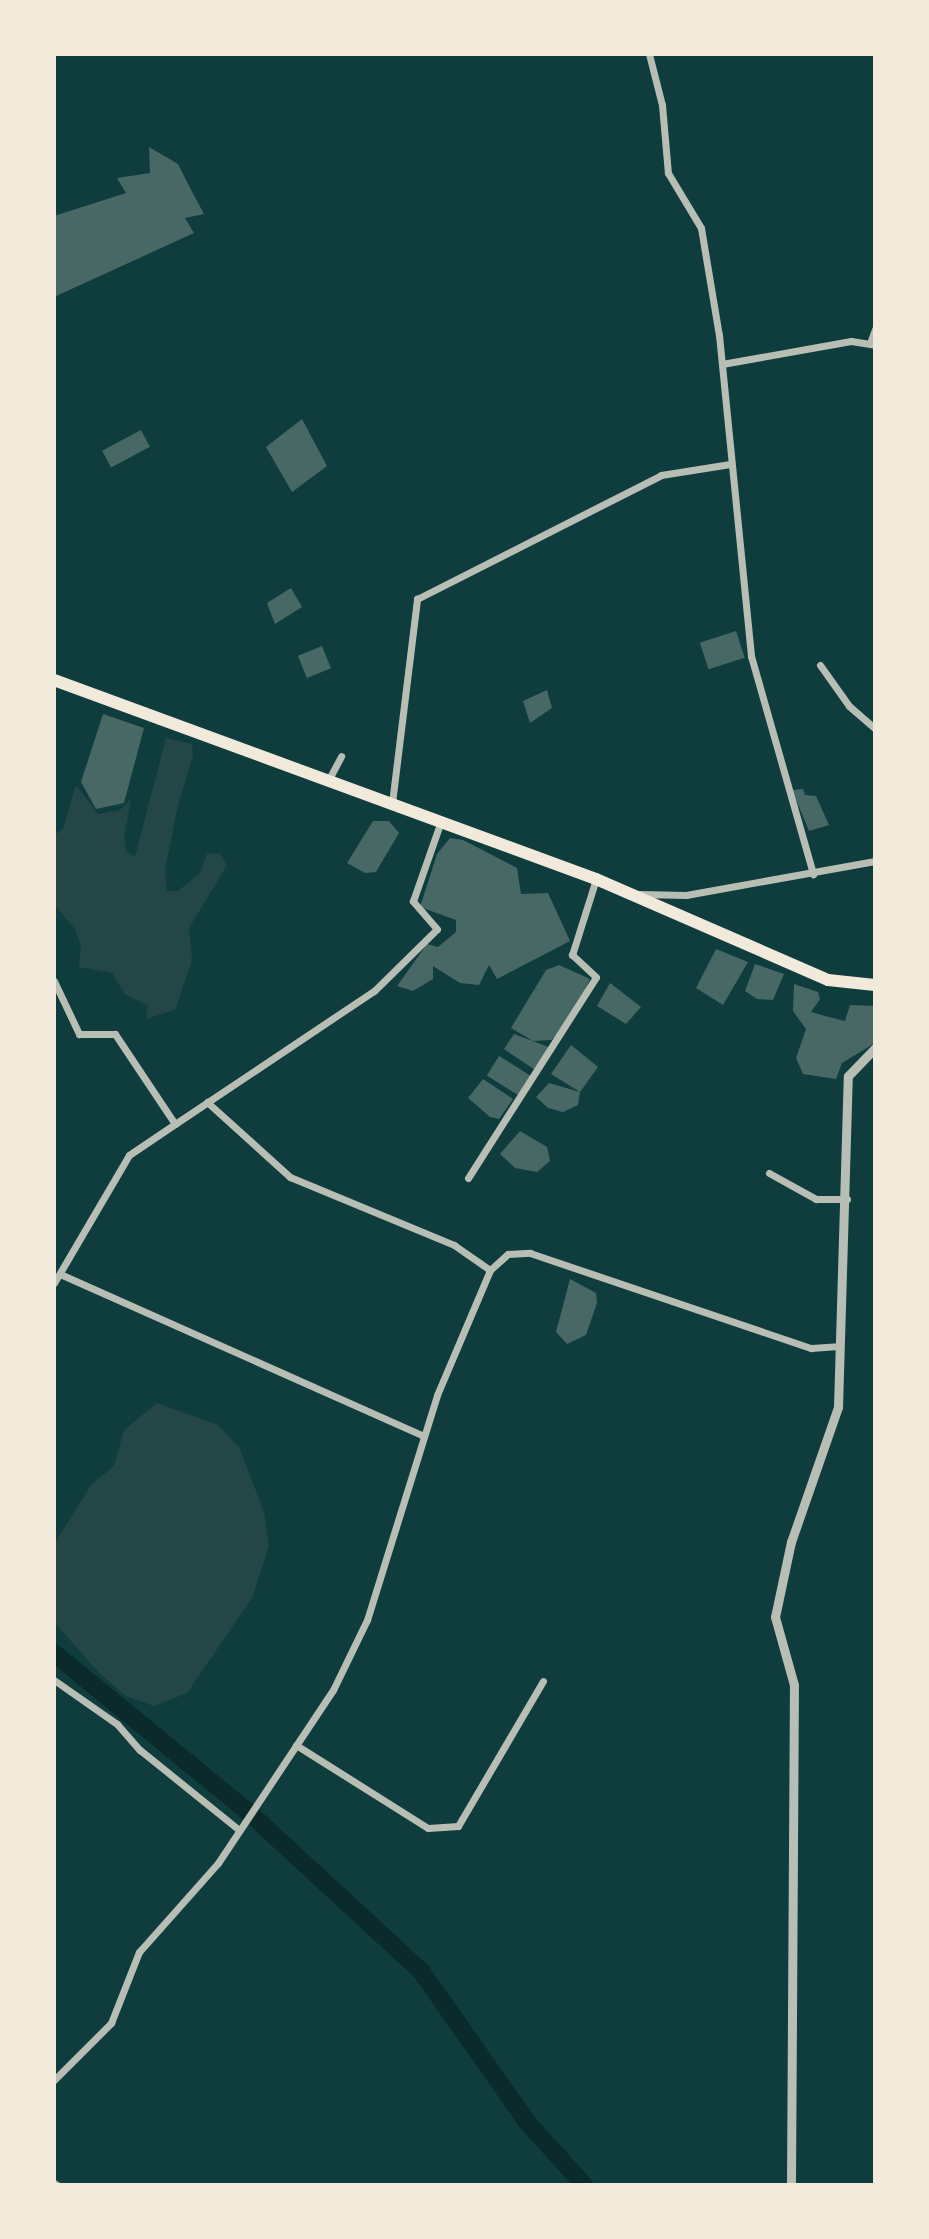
<!DOCTYPE html>
<style>
body{margin:0}
#map{position:relative;width:929px;height:2239px;overflow:hidden;background:#0f3d3e;font-family:Inter,sans-serif}
div>[style]{position:absolute}
[style*='--x']{left:calc(var(--x)*1px);top:calc(var(--y)*1px);width:calc(var(--w)*1px);rotate:calc(var(--a)*1deg)}
.green>*{inset:0;background:#244646}
.canal>*{height:18px;margin:-9px;padding:0 9px;transform-origin:9px;border-radius:9px;background:#0a2a2b}
.building>*{inset:0;background:#486865;transform-origin:0 0}
.minor>*{height:7px;margin:-3.5px;padding:0 3.5px;transform-origin:3.5px;border-radius:3.5px;background:#b8beb3}
.tertiary>*{height:9px;margin:-4.5px;padding:0 4.5px;transform-origin:4.5px;border-radius:4.5px;background:#b8beb3}
.primary>*{height:12px;margin:-6px;padding:0 6px;transform-origin:6px;border-radius:6px;background:#f1e9da}
span{translate:-50% -50%;white-space:nowrap;text-align:center;line-height:1.15;-webkit-text-stroke:8px #f1e9da;paint-order:stroke}
.frame{position:absolute;inset:0;border:56px solid #f1e9da;pointer-events:none}
</style>
<div id="map">
<div class="green">
<i style="clip-path:polygon(166px 738px,192px 744px,193px 756px,178px 805px,165px 870px,167px 891px,178px 891px,200px 873px,207px 854px,220px 853px,227px 865px,189px 928px,192px 960px,175px 1010px,146px 1019px,148px 1006px,125px 994px,112px 973px,79px 967px,81px 945px,75px 929px,56px 907px,54px 835px,63px 829px,76px 785px,98px 814px,120px 810px,131px 799px,124px 838px,126px 851px,135px 857px)"></i>
<i style="clip-path:polygon(157px 1403px,218px 1425px,239px 1447px,264px 1512px,269px 1546px,252px 1598px,187px 1693px,154px 1706px,126px 1696px,100px 1674px,54px 1622px,54px 1544px,91px 1485px,114px 1466px,124px 1430px)"></i>
</div>
<div class="canal">
<i style="--x:54;--y:1653;--w:257;--a:39.3"></i>
<i style="--x:253;--y:1816;--w:229;--a:42.7"></i>
<i style="--x:421;--y:1971;--w:184;--a:54.9"></i>
<i style="--x:527;--y:2122;--w:85;--a:47.9"></i>
</div>
<div class="building">
<i style="clip-path:polygon(149px 147px,178px 164px,189px 186px,204px 214px,185px 218px,194px 233px,54px 297px,54px 216px,126px 193px,117px 178px,150px 173px)"></i>
<i style="clip-path:polygon(302px 419px,327px 466px,292px 492px,266px 447px)"></i>
<i style="left:141px;top:430px;width:19px;height:44px;rotate:62deg"></i>
<i style="clip-path:polygon(291px 588px,302px 607px,275px 624px,267px 603px)"></i>
<i style="left:736px;top:631px;width:28px;height:38px;rotate:72deg"></i>
<i style="left:322px;top:646px;width:24px;height:26px;rotate:68deg"></i>
<i style="clip-path:polygon(547px 690px,552px 708px,530px 723px,523px 701px)"></i>
<i style="clip-path:polygon(103px 714px,144px 728px,124px 803px,96px 809px,81px 782px)"></i>
<i style="clip-path:polygon(803px 789px,805px 795px,816px 796px,829px 825px,809px 831px,792px 790px)"></i>
<i style="clip-path:polygon(373px 821px,389px 821px,399px 833px,376px 872px,365px 873px,347px 863px)"></i>
<i style="clip-path:polygon(450px 838px,463px 840px,517px 868px,521px 894px,548px 893px,570px 941px,497px 979px,489px 965px,479px 985px,460px 983px,433px 966px,433px 979px,413px 991px,397px 986px,427px 944px,438px 947px,456px 932px,456px 920px,420px 907px,437px 854px)"></i>
<i style="clip-path:polygon(716px 949px,748px 962px,723px 1005px,696px 988px)"></i>
<i style="clip-path:polygon(755px 964px,784px 974px,773px 1000px,757px 999px,745px 991px)"></i>
<i style="clip-path:polygon(559px 965px,590px 979px,568px 1028px,551px 1040px,533px 1041px,511px 1028px,546px 970px)"></i>
<i style="clip-path:polygon(610px 983px,641px 1007px,626px 1024px,597px 1006px)"></i>
<i style="clip-path:polygon(794px 984px,818px 992px,820px 999px,811px 1012px,825px 1016px,845px 1021px,850px 1005px,875px 1006px,875px 1043px,842px 1063px,836px 1079px,803px 1074px,796px 1058px,806px 1029px,793px 1011px)"></i>
<i style="clip-path:polygon(514px 1034px,554px 1049px,538px 1072px,504px 1049px)"></i>
<i style="clip-path:polygon(571px 1045px,598px 1067px,580px 1092px,578px 1105px,563px 1112px,548px 1108px,536px 1097px,549px 1083px,580px 1092px,551px 1074px)"></i>
<i style="left:499px;top:1056px;width:38px;height:23px;rotate:32deg"></i>
<i style="clip-path:polygon(483px 1079px,513px 1099px,499px 1119px,490px 1117px,468px 1098px)"></i>
<i style="clip-path:polygon(520px 1131px,547px 1147px,550px 1161px,537px 1172px,515px 1168px,500px 1154px)"></i>
<i style="clip-path:polygon(570px 1279px,596px 1293px,597px 1303px,586px 1335px,567px 1344px,556px 1332px)"></i>
</div>
<div class="minor">
<i style="--x:649;--y:54;--w:53;--a:75.7"></i>
<i style="--x:662;--y:105;--w:68;--a:85"></i>
<i style="--x:668;--y:173;--w:64;--a:59"></i>
<i style="--x:701;--y:228;--w:109;--a:80.5"></i>
<i style="--x:719;--y:335;--w:323;--a:84.3"></i>
<i style="--x:751;--y:656;--w:227;--a:74.1"></i>
<i style="--x:870;--y:343;--w:15;--a:-70"></i>
<i style="--x:722;--y:364;--w:131;--a:-10.1"></i>
<i style="--x:851;--y:341;--w:24;--a:9"></i>
<i style="--x:820;--y:665;--w:50;--a:54.7"></i>
<i style="--x:849;--y:706;--w:35;--a:41"></i>
<i style="--x:329;--y:779;--w:26;--a:-62"></i>
<i style="--x:392;--y:803;--w:206;--a:-83"></i>
<i style="--x:417;--y:599;--w:274;--a:-26.9"></i>
<i style="--x:661;--y:475;--w:70;--a:-9.1"></i>
<i style="--x:640;--y:894;--w:46;--a:1.2"></i>
<i style="--x:686;--y:895;--w:192;--a:-10.2"></i>
<i style="--x:54;--y:981;--w:59;--a:64.7"></i>
<i style="--x:79;--y:1034;--w:36;--a:0"></i>
<i style="--x:115;--y:1034;--w:108;--a:56.3"></i>
<i style="--x:175;--y:1124;--w:239;--a:-33.8"></i>
<i style="--x:374;--y:991;--w:88;--a:-44.5"></i>
<i style="--x:437;--y:929;--w:37;--a:-131"></i>
<i style="--x:413;--y:901;--w:85;--a:-70.7"></i>
<i style="--x:207;--y:1102;--w:112;--a:42.1"></i>
<i style="--x:290;--y:1177;--w:178;--a:22.5"></i>
<i style="--x:454;--y:1245;--w:44;--a:34.8"></i>
<i style="--x:769;--y:1173;--w:54;--a:29"></i>
<i style="--x:816;--y:1199;--w:31;--a:0"></i>
<i style="--x:468;--y:1178;--w:238;--a:-57.5"></i>
<i style="--x:596;--y:977;--w:33;--a:-137"></i>
<i style="--x:572;--y:955;--w:80;--a:-72.5"></i>
<i style="--x:60;--y:1274;--w:398;--a:24"></i>
<i style="--x:54;--y:1283;--w:148;--a:-59.6"></i>
<i style="--x:129;--y:1155;--w:55;--a:-34"></i>
<i style="--x:54;--y:1680;--w:77;--a:34.9"></i>
<i style="--x:117;--y:1724;--w:35;--a:49"></i>
<i style="--x:140;--y:1750;--w:126;--a:38.9"></i>
<i style="--x:296;--y:1745;--w:156;--a:32.2"></i>
<i style="--x:428;--y:1828;--w:30;--a:-4"></i>
<i style="--x:458;--y:1826;--w:168;--a:-59.6"></i>
<i style="--x:54;--y:2080;--w:81;--a:-45"></i>
<i style="--x:111;--y:2023;--w:76;--a:-68.5"></i>
<i style="--x:139;--y:1952;--w:119;--a:-48.4"></i>
<i style="--x:218;--y:1863;--w:208;--a:-56.4"></i>
<i style="--x:333;--y:1690;--w:78;--a:-64.1"></i>
<i style="--x:367;--y:1620;--w:236;--a:-72.7"></i>
<i style="--x:437;--y:1395;--w:136;--a:-67"></i>
<i style="--x:490;--y:1270;--w:24;--a:-42"></i>
<i style="--x:508;--y:1254;--w:22;--a:-3"></i>
<i style="--x:530;--y:1253;--w:297;--a:18.7"></i>
<i style="--x:811;--y:1348;--w:27;--a:-4"></i>
<i style="--x:54;--y:2183;--w:4;--a:34"></i>
</div>
<div class="tertiary">
<i style="--x:791;--y:2185;--w:500;--a:-89.66"></i>
<i style="--x:794;--y:1685;--w:71;--a:-105.6"></i>
<i style="--x:775;--y:1617;--w:77;--a:-78"></i>
<i style="--x:791;--y:1542;--w:143;--a:-70.8"></i>
<i style="--x:838;--y:1407;--w:331;--a:-88.3"></i>
<i style="--x:848;--y:1076;--w:39;--a:-46"></i>
</div>
<div class="primary">
<i style="--x:54;--y:680;--w:577;--a:20.16"></i>
<i style="--x:596;--y:879;--w:253;--a:23.5"></i>
<i style="--x:828;--y:980;--w:47;--a:6.1"></i>
</div>
<div class="frame"></div>
</div>
